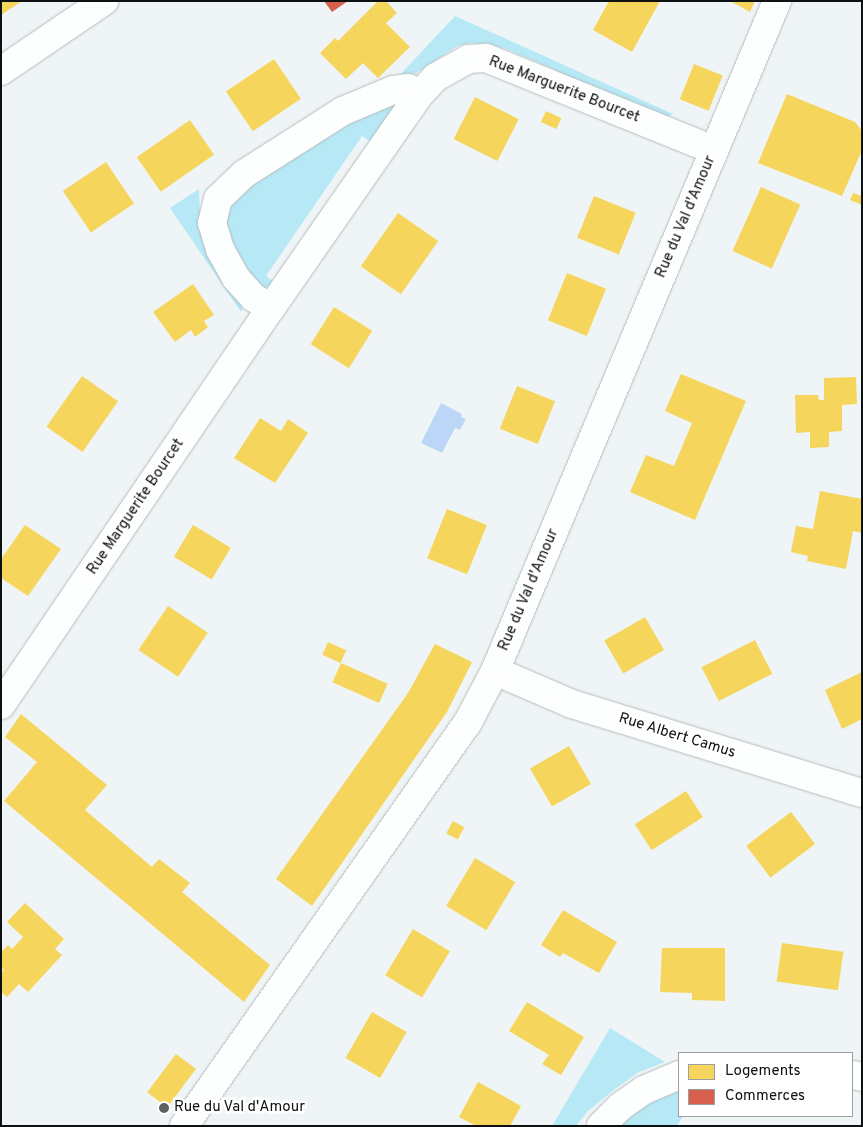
<!DOCTYPE html>
<style>
body{margin:0}
#map{position:relative;width:863px;height:1127px;overflow:hidden;background:#eff5f6;font-family:Overpass,sans-serif}
div>[style]{position:absolute}
[style*='--x']{left:calc(var(--x)*1px);top:calc(var(--y)*1px);width:calc(var(--w)*1px);rotate:calc(var(--a)*1deg)}
.green>*{inset:0;background:#b6e8f5}
.water>*{inset:0;background:#bcd6f8}
.homes>*{inset:0;background:#f6d55c;transform-origin:0 0}
.shops>*{inset:0;background:#d6604d}
.roads{filter:drop-shadow(0 0 1px #b7bbbc) drop-shadow(0 0 1px #b7bbbc)}
.street>*{height:28px;margin:-14px;padding:0 14px;transform-origin:14px;border-radius:14px;background:#fdfefe}
.secondary>*{height:28px;margin:-14px;padding:0 14px;transform-origin:14px;border-radius:14px;background:#fdfefe}
.dots>*{width:14px;height:14px;translate:-50% -50%;box-sizing:border-box;border:2px solid #fff;border-radius:50%}
span{translate:-50% -50%;white-space:nowrap;text-align:center;line-height:1.15;-webkit-text-stroke:5px #fff;paint-order:stroke}
.street-label{font-size:15px;color:#0d1112}
.poi-label{font-size:15px;color:#0d1112}
.left{translate:0 -50%;text-align:left}
.frame{position:absolute;inset:0;border:2px solid #0d1112;pointer-events:none}
.legend{position:absolute;left:678px;top:1052px;width:175px;height:65px;box-sizing:border-box;background:#fff;border:1px solid #9ea0a0;margin:0;padding:6px 9px;list-style:none;font-size:15px;color:#0d1112}
.legend li{display:flex;align-items:center;gap:10px;height:25px}
.legend b{width:25px;border:1px solid #9ea0a0}
</style>
<div id="map">
<div class="green">
<i style="clip-path:polygon(455px 16px,673px 114px,666px 118px,504px 48px,485px 44px,470px 43px,457px 46px,415px 74px,396px 79px)"></i>
<i style="clip-path:polygon(400px 102px,373px 143px,362px 136px,266px 276px,277px 284px,264px 288px,260px 287px,230px 254px,225px 213px,232px 198px,347px 117px)"></i>
<i style="clip-path:polygon(199px 189px,200px 215px,245px 302px,241px 312px,170px 208px)"></i>
<i style="clip-path:polygon(610px 1028px,665px 1062px,639px 1072px,615px 1089px,588px 1111px,576px 1126px,552px 1126px)"></i>
<i style="clip-path:polygon(679px 1091px,679px 1116px,683px 1116px,677px 1126px,620px 1126px,643px 1106px)"></i>
</div>
<div class="water">
<i style="clip-path:polygon(441px 403px,462px 414px,461px 417px,466px 419px,460px 430px,455px 428px,442px 453px,421px 443px)"></i>
</div>
<div class="homes">
<i style="clip-path:polygon(1px 1px,22px 1px,1px 15px)"></i>
<i style="clip-path:polygon(378px 1px,386px 1px,397px 13px,386px 23px,410px 47px,378px 78px,363px 63px,346px 79px,320px 53px,335px 38px,338px 41px)"></i>
<i style="clip-path:polygon(609px 1px,660px 1px,632px 52px,593px 30px)"></i>
<i style="clip-path:polygon(730px 1px,755px 1px,750px 12px)"></i>
<i style="left:274px;top:59px;width:48px;height:58px;rotate:56deg"></i>
<i style="left:694px;top:64px;width:31px;height:38px;rotate:22deg"></i>
<i style="clip-path:polygon(787px 94px,855px 122px,862px 131px,862px 150px,842px 196px,758px 163px)"></i>
<i style="left:475px;top:97px;width:49px;height:47px;rotate:27deg"></i>
<i style="left:546px;top:111px;width:17px;height:12px;rotate:25deg"></i>
<i style="left:190px;top:120px;width:42px;height:65px;rotate:55deg"></i>
<i style="left:106px;top:162px;width:50px;height:52px;rotate:56deg"></i>
<i style="left:761px;top:187px;width:43px;height:70px;rotate:24deg"></i>
<i style="clip-path:polygon(853px 193px,862px 196px,862px 205px,850px 200px)"></i>
<i style="left:594px;top:196px;width:45px;height:45px;rotate:22deg"></i>
<i style="left:398px;top:213px;width:49px;height:65px;rotate:35deg"></i>
<i style="left:567px;top:273px;width:42px;height:51px;rotate:22deg"></i>
<i style="clip-path:polygon(193px 284px,214px 315px,204px 321px,208px 327px,195px 337px,191px 330px,175px 342px,153px 312px)"></i>
<i style="left:334px;top:307px;width:45px;height:44px;rotate:32deg"></i>
<i style="clip-path:polygon(681px 374px,746px 401px,695px 520px,630px 492px,646px 455px,674px 466px,692px 423px,665px 411px)"></i>
<i style="left:82px;top:376px;width:44px;height:62px;rotate:35deg"></i>
<i style="clip-path:polygon(856px 377px,857px 404px,842px 405px,842px 431px,829px 432px,829px 447px,810px 448px,810px 432px,796px 433px,795px 395px,818px 395px,819px 400px,824px 400px,824px 378px)"></i>
<i style="left:517px;top:386px;width:41px;height:46px;rotate:22deg"></i>
<i style="clip-path:polygon(260px 418px,281px 431px,288px 419px,308px 433px,275px 483px,234px 458px)"></i>
<i style="clip-path:polygon(820px 491px,862px 499px,862px 533px,853px 531px,846px 569px,807px 561px,808px 556px,791px 552px,796px 526px,813px 529px)"></i>
<i style="left:447px;top:509px;width:43px;height:53px;rotate:22deg"></i>
<i style="clip-path:polygon(25px 525px,61px 549px,28px 596px,1px 578px,1px 559px)"></i>
<i style="left:193px;top:525px;width:44px;height:37px;rotate:31deg"></i>
<i style="left:168px;top:606px;width:48px;height:53px;rotate:34deg"></i>
<i style="left:645px;top:617px;width:38px;height:47px;rotate:60deg"></i>
<i style="left:755px;top:640px;width:38px;height:60px;rotate:63deg"></i>
<i style="left:328px;top:642px;width:20px;height:14px;rotate:24deg"></i>
<i style="clip-path:polygon(435px 644px,472px 662px,447px 712px,312px 906px,276px 879px,408px 693px)"></i>
<i style="left:341px;top:663px;width:51px;height:21px;rotate:24deg"></i>
<i style="clip-path:polygon(862px 672px,862px 719px,842px 729px,825px 690px)"></i>
<i style="clip-path:polygon(21px 714px,107px 785px,85px 810px,152px 867px,159px 859px,190px 883px,182px 892px,270px 965px,244px 1002px,4px 801px,37px 762px,5px 737px)"></i>
<i style="left:569px;top:746px;width:44px;height:45px;rotate:60deg"></i>
<i style="left:686px;top:791px;width:31px;height:61px;rotate:57deg"></i>
<i style="left:791px;top:812px;width:40px;height:56px;rotate:53deg"></i>
<i style="left:453px;top:821px;width:13px;height:14px;rotate:29deg"></i>
<i style="left:475px;top:858px;width:47px;height:56px;rotate:31deg"></i>
<i style="clip-path:polygon(25px 903px,64px 939px,55px 949px,62px 955px,28px 992px,19px 984px,7px 997px,1px 992px,1px 973px,4px 970px,1px 967px,1px 952px,8px 945px,12px 949px,23px 937px,7px 922px)"></i>
<i style="clip-path:polygon(563px 910px,617px 942px,599px 973px,563px 953px,560px 957px,541px 945px)"></i>
<i style="left:413px;top:929px;width:43px;height:54px;rotate:31deg"></i>
<i style="left:782px;top:943px;width:62px;height:39px;rotate:8deg"></i>
<i style="clip-path:polygon(662px 948px,725px 948px,725px 1001px,692px 1000px,692px 993px,660px 992px)"></i>
<i style="clip-path:polygon(527px 1002px,584px 1037px,561px 1075px,542px 1064px,549px 1055px,509px 1031px)"></i>
<i style="left:372px;top:1012px;width:40px;height:53px;rotate:30deg"></i>
<i style="left:176px;top:1054px;width:25px;height:48px;rotate:37deg"></i>
<i style="clip-path:polygon(478px 1082px,521px 1106px,510px 1126px,476px 1126px,459px 1117px)"></i>
</div>
<div class="shops">
<i style="clip-path:polygon(324px 1px,348px 1px,332px 12px)"></i>
</div>
<div class="roads">
<div class="street">
<i style="--x:271;--y:308;--w:21;--a:-149"></i>
<i style="--x:253;--y:297;--w:25;--a:-132"></i>
<i style="--x:236;--y:278;--w:33;--a:-119"></i>
<i style="--x:220;--y:249;--w:27;--a:-107"></i>
<i style="--x:212;--y:223;--w:25;--a:-76"></i>
<i style="--x:218;--y:199;--w:36;--a:-44"></i>
<i style="--x:244;--y:174;--w:117;--a:-32.5"></i>
<i style="--x:343;--y:111;--w:54;--a:-22.8"></i>
<i style="--x:393;--y:90;--w:15;--a:-8"></i>
<i style="--x:408;--y:88;--w:13;--a:27"></i>
<i style="--x:495;--y:671;--w:84;--a:23.2"></i>
<i style="--x:572;--y:704;--w:303;--a:17.1"></i>
<i style="--x:1;--y:705;--w:480;--a:-55.8"></i>
<i style="--x:271;--y:308;--w:261;--a:-55.2"></i>
<i style="--x:420;--y:94;--w:23;--a:-47"></i>
<i style="--x:436;--y:77;--w:37;--a:-29"></i>
<i style="--x:468;--y:59;--w:18;--a:-3"></i>
<i style="--x:486;--y:58;--w:246;--a:22"></i>
<i style="--x:852;--y:1075;--w:10;--a:11"></i>
<i style="--x:601;--y:1126;--w:28;--a:-45"></i>
<i style="--x:621;--y:1106;--w:28;--a:-35"></i>
<i style="--x:644;--y:1090;--w:38;--a:-23"></i>
</div>
<div class="secondary">
<i style="--x:1;--y:71;--w:125;--a:-34.2"></i>
<i style="--x:184;--y:1126;--w:492;--a:-54.9"></i>
<i style="--x:467;--y:724;--w:60;--a:-62.2"></i>
<i style="--x:495;--y:671;--w:727;--a:-67.17"></i>
</div>
</div>
<div class="dots">
<i style="left:164px;top:1108px;background:#5c6162"></i>
</div>
<div class="street-label">
<span style="left:564px;top:90px;rotate:21deg">Rue Marguerite Bourcet</span>
<span style="left:686px;top:217px;rotate:-67deg">Rue du Val d'Amour</span>
<span style="left:136px;top:507px;rotate:-56deg">Rue Marguerite Bourcet</span>
<span style="left:529px;top:590px;rotate:-67deg">Rue du Val d'Amour</span>
<span style="left:677px;top:736px;rotate:17deg">Rue Albert Camus</span>
</div>
<div class="poi-label">
<span class="left" style="left:174px;top:1108px">Rue du Val d'Amour</span>
</div>
<div class="frame"></div>
<ul class="legend">
<li><b style="height:14px;background:#f6d55c"></b>Logements</li>
<li><b style="height:14px;background:#d6604d"></b>Commerces</li>
</ul>
</div>
